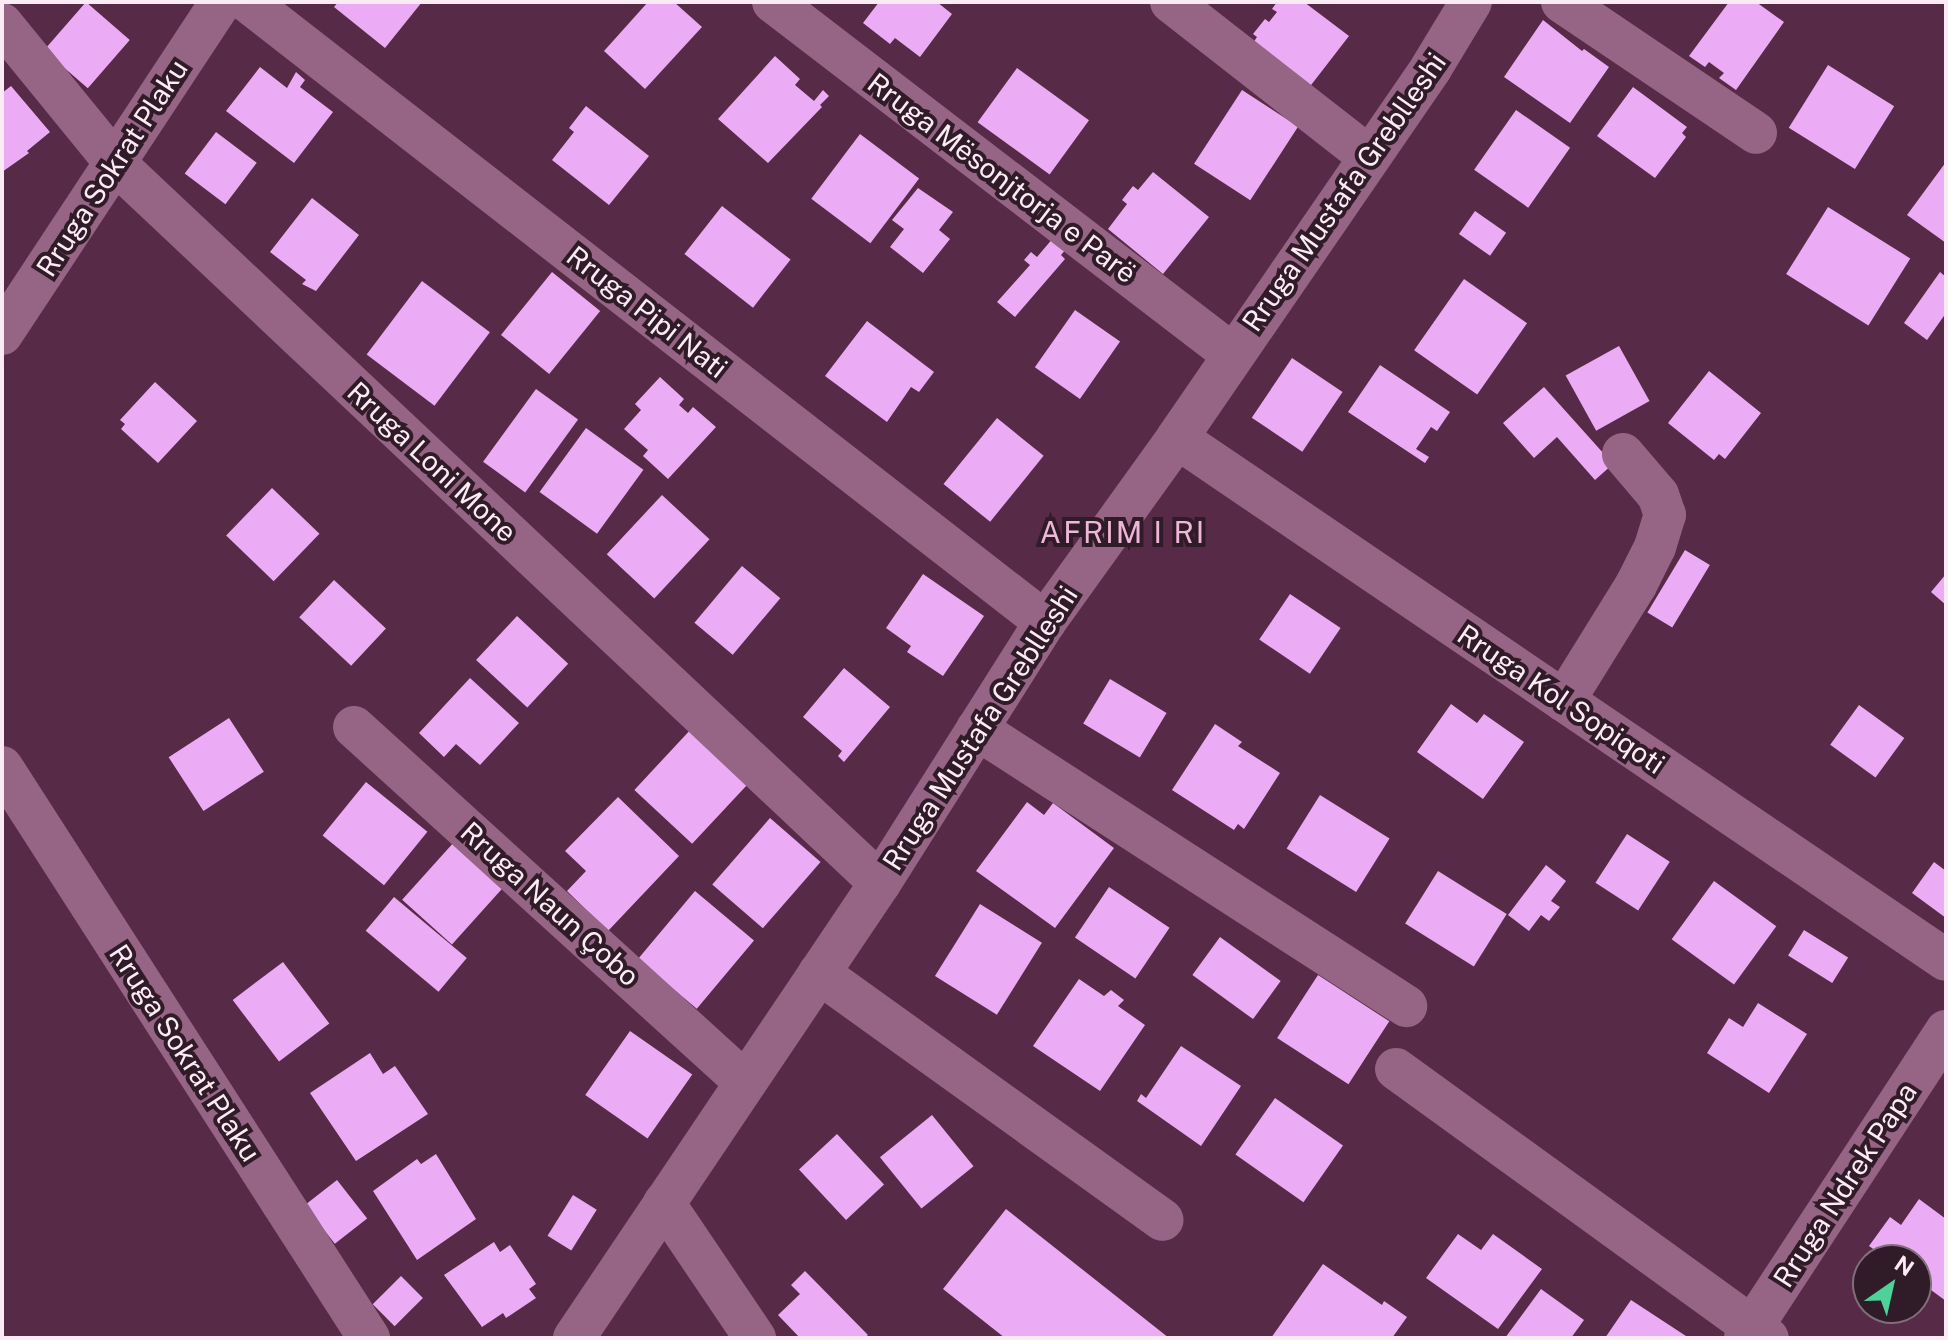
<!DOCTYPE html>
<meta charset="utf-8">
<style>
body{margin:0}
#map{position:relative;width:1948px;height:1340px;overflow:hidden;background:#572a47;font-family:"Public Sans",sans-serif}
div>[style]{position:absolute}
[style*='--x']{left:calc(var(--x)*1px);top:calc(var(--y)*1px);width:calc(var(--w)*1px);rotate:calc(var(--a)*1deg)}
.building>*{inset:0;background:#ebacf5;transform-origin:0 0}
.minor>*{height:42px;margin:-21px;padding:0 21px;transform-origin:21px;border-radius:21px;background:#966484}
span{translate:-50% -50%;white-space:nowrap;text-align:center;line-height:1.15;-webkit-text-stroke:8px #301b28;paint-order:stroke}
.street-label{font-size:28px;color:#fceaf4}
.neighbourhood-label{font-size:30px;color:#eeb6d8;letter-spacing:2px}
.frame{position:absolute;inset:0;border:4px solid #fceaf4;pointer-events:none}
.north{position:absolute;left:1852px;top:1244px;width:80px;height:80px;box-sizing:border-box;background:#301b28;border:2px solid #826e7a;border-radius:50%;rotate:34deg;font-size:22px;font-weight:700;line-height:32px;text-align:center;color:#fceaf4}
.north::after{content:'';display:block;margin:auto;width:28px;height:36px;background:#4dd39a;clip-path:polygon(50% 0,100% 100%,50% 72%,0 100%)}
</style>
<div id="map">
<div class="building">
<i style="left:86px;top:2px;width:58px;height:64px;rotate:41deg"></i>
<i style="clip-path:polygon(338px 2px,422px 2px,385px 48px,334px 7px)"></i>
<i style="clip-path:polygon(648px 2px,674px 2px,702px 27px,645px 89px,604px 51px)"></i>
<i style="clip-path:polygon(879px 2px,937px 2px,952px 14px,920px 57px,895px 38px,890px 44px,863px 23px)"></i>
<i style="clip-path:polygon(1277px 2px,1304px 2px,1349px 36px,1308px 89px,1253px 43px,1257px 37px,1253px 34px,1265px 19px,1269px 22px,1277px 12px,1272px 9px)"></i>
<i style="clip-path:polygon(1729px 2px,1756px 2px,1784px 22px,1736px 90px,1719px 78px,1724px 73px,1709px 62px,1705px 67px,1689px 56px)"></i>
<i style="clip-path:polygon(1543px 20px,1582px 51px,1584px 49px,1609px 67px,1570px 123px,1504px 77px)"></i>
<i style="clip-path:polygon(775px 56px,800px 79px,795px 85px,814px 101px,823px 90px,829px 96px,820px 105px,822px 107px,768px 163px,718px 119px)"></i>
<i style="left:1828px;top:65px;width:78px;height:74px;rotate:32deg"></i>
<i style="clip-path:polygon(260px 67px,287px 88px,296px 72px,305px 80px,300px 87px,333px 112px,294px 163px,226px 111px)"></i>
<i style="left:1017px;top:68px;width:89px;height:67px;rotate:36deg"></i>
<i style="clip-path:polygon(11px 86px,50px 132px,27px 151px,29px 153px,2px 172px,2px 93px)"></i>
<i style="clip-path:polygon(1633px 87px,1687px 127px,1682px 133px,1686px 137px,1655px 178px,1597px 136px)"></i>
<i style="left:1242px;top:90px;width:67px;height:88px;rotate:33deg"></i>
<i style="clip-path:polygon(586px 106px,649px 156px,609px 205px,552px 160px,574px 132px,569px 128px)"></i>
<i style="left:1516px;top:110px;width:66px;height:73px;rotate:35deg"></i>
<i style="left:216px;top:132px;width:51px;height:52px;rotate:37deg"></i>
<i style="left:860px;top:134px;width:74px;height:81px;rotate:37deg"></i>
<i style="clip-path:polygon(1946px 162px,1946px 243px,1907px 215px)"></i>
<i style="clip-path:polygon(1153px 172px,1209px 217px,1163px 274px,1108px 229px,1127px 204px,1122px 200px,1133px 186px,1138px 190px)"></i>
<i style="clip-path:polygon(918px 188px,953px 212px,939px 230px,950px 239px,923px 273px,890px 247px,904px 229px,892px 220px)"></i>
<i style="clip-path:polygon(312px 198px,359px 235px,316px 291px,302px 284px,306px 280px,270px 252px)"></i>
<i style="left:722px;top:206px;width:87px;height:61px;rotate:38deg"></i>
<i style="left:1828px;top:207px;width:97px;height:79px;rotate:32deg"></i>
<i style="left:1475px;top:211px;width:38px;height:28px;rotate:35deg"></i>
<i style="clip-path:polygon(1054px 237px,1067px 248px,1061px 255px,1065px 259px,1015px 317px,997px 302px,1030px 265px,1024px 260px,1031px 252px,1037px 257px)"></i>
<i style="left:552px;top:272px;width:62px;height:81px;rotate:39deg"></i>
<i style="clip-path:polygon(1940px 272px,1946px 277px,1946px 313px,1927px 340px,1904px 323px)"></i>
<i style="left:1464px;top:279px;width:77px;height:87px;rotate:35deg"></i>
<i style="left:422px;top:281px;width:85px;height:92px;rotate:37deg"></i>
<i style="left:1075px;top:310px;width:55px;height:70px;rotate:35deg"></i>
<i style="clip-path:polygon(867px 321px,934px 372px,919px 392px,911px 387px,887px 422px,825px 376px)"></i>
<i style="left:1619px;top:346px;width:63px;height:61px;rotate:61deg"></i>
<i style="left:1292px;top:358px;width:61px;height:72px;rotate:34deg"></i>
<i style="clip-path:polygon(1380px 365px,1450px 412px,1437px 431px,1431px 427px,1416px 449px,1429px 457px,1425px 463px,1348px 412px)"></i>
<i style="clip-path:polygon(1709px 371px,1761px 413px,1725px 459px,1719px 454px,1714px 460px,1668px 423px)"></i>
<i style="clip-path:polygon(660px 377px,684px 399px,679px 405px,688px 413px,693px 407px,716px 427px,668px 479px,643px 456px,648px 450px,624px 429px,641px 410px,635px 404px)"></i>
<i style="clip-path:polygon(155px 382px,197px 421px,158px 463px,121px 429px,125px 424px,120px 420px)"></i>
<i style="clip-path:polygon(1544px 387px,1613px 464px,1595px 480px,1557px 437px,1534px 458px,1503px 423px)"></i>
<i style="left:536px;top:389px;width:52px;height:90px;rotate:36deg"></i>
<i style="left:997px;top:418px;width:60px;height:85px;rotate:39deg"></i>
<i style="left:586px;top:428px;width:71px;height:79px;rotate:36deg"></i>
<i style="left:272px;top:488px;width:66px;height:66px;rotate:44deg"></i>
<i style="left:662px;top:495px;width:65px;height:81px;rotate:43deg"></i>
<i style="left:1685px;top:550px;width:29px;height:73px;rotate:31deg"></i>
<i style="left:742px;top:566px;width:50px;height:74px;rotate:40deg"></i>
<i style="clip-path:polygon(923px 574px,984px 616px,943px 676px,907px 652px,911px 646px,886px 628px)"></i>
<i style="clip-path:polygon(1946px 574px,1946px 605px,1931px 592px)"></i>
<i style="left:334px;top:580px;width:71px;height:51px;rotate:43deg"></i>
<i style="left:1290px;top:594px;width:61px;height:55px;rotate:34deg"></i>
<i style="left:517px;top:616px;width:70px;height:60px;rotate:43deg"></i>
<i style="clip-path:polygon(844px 668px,890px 707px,844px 762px,838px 756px,842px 751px,803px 717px)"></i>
<i style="clip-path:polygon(470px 678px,519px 723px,480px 765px,456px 744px,444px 757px,419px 733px)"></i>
<i style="left:1110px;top:679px;width:66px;height:52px;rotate:31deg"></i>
<i style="clip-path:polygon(1451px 704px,1477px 723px,1484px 714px,1524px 742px,1483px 799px,1417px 752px)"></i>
<i style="left:1859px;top:705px;width:56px;height:49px;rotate:36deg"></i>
<i style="left:229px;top:718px;width:64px;height:72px;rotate:57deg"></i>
<i style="clip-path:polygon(1215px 724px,1242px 742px,1238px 746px,1280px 773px,1244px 829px,1238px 824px,1234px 830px,1172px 790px)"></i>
<i style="left:693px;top:727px;width:79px;height:86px;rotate:43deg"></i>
<i style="left:366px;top:782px;width:79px;height:69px;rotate:39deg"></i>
<i style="left:1320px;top:795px;width:82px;height:63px;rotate:32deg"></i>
<i style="clip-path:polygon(618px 797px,679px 856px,608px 931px,567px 891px,586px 871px,565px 851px)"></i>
<i style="clip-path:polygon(1027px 802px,1044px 815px,1053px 803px,1114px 848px,1055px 928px,976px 871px)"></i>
<i style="left:770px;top:818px;width:67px;height:88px;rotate:41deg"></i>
<i style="left:1627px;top:834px;width:51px;height:58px;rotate:33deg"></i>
<i style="left:455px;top:841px;width:67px;height:79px;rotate:42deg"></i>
<i style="clip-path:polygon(1934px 862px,1946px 871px,1946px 918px,1912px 893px)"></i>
<i style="clip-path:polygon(1546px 865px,1566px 881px,1551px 901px,1560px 907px,1549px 921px,1541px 915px,1529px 931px,1508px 915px)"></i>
<i style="left:1438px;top:871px;width:81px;height:62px;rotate:32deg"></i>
<i style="left:1714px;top:881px;width:77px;height:72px;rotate:36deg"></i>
<i style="left:1109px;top:887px;width:73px;height:61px;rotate:34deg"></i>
<i style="left:695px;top:891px;width:77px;height:89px;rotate:40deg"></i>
<i style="left:394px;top:897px;width:95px;height:44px;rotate:40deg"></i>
<i style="left:980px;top:904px;width:73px;height:85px;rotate:32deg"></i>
<i style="left:1804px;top:930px;width:52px;height:30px;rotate:32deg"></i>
<i style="left:1220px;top:937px;width:75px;height:47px;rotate:36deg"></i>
<i style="left:283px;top:962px;width:77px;height:63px;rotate:53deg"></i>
<i style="left:1318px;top:975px;width:85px;height:75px;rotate:33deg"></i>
<i style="clip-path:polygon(1079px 979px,1104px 996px,1111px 990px,1124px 1000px,1118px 1006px,1145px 1025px,1100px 1091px,1033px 1046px)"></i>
<i style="clip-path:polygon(1758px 1003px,1807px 1034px,1769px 1093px,1707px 1053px,1729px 1018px,1743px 1027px)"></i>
<i style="left:630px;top:1031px;width:76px;height:78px;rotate:35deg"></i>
<i style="clip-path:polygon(1181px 1046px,1241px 1086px,1201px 1146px,1137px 1101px,1141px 1094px,1146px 1098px)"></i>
<i style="clip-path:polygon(370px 1053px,383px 1074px,395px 1066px,428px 1114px,356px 1161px,310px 1093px)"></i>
<i style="left:1275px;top:1098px;width:83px;height:69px;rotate:35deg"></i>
<i style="left:932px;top:1115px;width:66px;height:67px;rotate:51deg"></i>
<i style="left:837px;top:1134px;width:69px;height:52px;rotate:47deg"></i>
<i style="clip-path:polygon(436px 1154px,476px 1219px,417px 1260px,373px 1191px,417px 1159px,421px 1164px)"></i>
<i style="left:337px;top:1180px;width:49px;height:41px;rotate:52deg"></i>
<i style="left:573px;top:1195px;width:28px;height:48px;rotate:32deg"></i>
<i style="clip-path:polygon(1919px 1199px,1946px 1219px,1946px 1301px,1916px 1279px,1916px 1260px,1889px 1260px,1869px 1246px,1890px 1217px,1901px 1225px)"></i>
<i style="clip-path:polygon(1006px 1209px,1169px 1338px,1005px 1338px,943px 1289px)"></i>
<i style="clip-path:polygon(1458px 1234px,1481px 1250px,1493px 1234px,1542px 1269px,1498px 1329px,1426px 1278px)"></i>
<i style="clip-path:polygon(494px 1242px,500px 1252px,510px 1245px,536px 1284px,529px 1289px,536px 1298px,506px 1318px,503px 1313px,482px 1327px,444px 1275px)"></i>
<i style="clip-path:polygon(1323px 1264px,1382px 1305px,1384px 1301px,1407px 1317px,1392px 1338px,1271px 1338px)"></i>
<i style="clip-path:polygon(805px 1271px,868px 1335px,864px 1338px,800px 1338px,778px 1315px,800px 1294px,791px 1285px)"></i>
<i style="left:401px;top:1276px;width:31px;height:40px;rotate:45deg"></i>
<i style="clip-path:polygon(1541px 1289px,1584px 1320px,1571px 1338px,1505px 1338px)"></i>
<i style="clip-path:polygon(1631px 1300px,1689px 1338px,1605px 1338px)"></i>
</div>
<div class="minor">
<i style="--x:248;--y:2;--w:1010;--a:37.88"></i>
<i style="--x:773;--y:2;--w:578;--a:37.48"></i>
<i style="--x:1171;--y:2;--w:250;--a:38"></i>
<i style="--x:1562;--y:2;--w:234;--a:34"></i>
<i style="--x:2;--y:24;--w:181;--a:50.8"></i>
<i style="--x:116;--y:164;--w:1049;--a:43.26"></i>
<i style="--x:2;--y:334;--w:398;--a:-56.6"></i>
<i style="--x:1177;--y:438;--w:929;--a:34.17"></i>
<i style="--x:1564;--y:701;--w:137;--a:-58.2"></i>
<i style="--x:1636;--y:585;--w:42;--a:-63.4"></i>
<i style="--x:1655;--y:547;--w:34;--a:-73"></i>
<i style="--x:1665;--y:515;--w:21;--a:-109"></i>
<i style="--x:1658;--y:495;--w:54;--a:-130.5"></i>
<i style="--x:354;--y:727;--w:528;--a:42.24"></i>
<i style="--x:977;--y:729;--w:511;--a:32.85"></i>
<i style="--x:2;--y:767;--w:679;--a:57.27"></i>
<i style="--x:819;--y:973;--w:423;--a:35.7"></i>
<i style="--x:1396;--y:1069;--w:459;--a:35.9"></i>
<i style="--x:664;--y:1203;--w:163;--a:56"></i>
<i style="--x:574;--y:1338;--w:548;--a:-56.08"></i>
<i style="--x:880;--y:883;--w:309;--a:-57.7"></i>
<i style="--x:1045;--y:622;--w:226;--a:-54.3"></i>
<i style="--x:1177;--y:438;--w:449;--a:-55.5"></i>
<i style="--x:1431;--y:68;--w:77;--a:-58.8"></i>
<i style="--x:1745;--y:1338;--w:367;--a:-56.8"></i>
</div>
<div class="street-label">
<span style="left:112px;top:168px;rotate:-57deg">Rruga Sokrat Plaku</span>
<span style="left:1002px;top:178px;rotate:37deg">Rruga Mësonjtorja e Parë</span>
<span style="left:1344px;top:192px;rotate:-55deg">Rruga Mustafa Greblleshi</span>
<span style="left:647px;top:312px;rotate:38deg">Rruga Pipi Nati</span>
<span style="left:432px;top:462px;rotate:43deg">Rruga Loni Mone</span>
<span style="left:1561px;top:699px;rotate:34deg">Rruga Kol Sopiqoti</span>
<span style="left:980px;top:728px;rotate:-57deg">Rruga Mustafa Greblleshi</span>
<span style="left:550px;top:904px;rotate:42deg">Rruga Naun Çobo</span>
<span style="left:185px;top:1053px;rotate:57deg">Rruga Sokrat Plaku</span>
<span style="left:1845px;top:1185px;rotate:-57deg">Rruga Ndrek Papa</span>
</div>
<div class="neighbourhood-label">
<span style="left:1123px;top:532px">AFRIM I RI</span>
</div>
<div class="frame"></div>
<div class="north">N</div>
</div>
